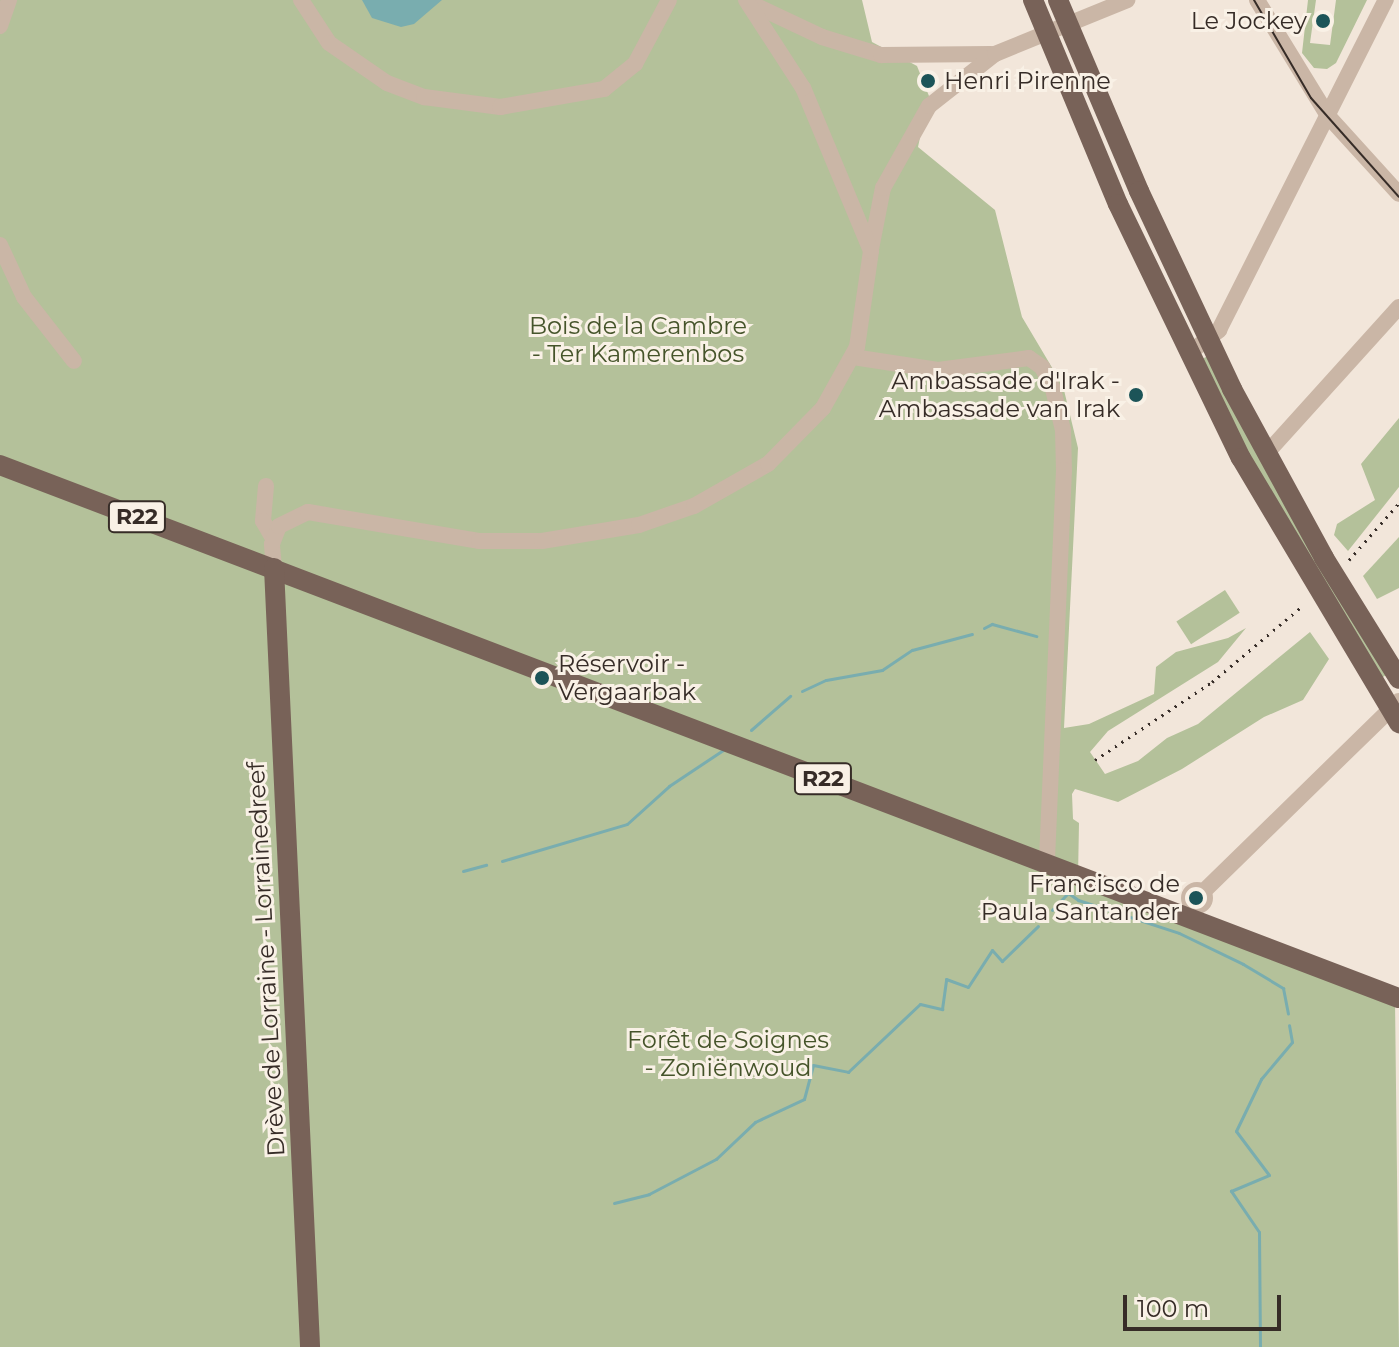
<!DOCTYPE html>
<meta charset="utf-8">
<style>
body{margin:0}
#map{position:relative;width:1399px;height:1347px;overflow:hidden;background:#f2e6da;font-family:Montserrat,sans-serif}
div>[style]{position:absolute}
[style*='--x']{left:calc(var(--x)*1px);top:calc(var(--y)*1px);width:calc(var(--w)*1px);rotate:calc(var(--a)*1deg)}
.green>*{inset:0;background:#b4c19a;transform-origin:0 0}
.water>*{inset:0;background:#79adaf}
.stream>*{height:3px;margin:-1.5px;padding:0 1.5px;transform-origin:1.5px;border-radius:1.5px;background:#79adaf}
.minor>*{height:16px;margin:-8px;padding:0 8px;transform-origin:8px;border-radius:8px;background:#cab6a6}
.minor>.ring{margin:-8px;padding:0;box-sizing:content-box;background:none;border:16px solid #cab6a6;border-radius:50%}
.major>*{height:20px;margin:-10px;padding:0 10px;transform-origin:10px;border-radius:10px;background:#786258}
.tram>*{height:2px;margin:-1px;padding:0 1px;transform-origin:1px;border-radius:1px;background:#362c27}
.rail>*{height:3px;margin-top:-1.5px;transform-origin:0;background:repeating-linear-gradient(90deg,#362c27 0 2px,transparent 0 8px)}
.dots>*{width:22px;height:22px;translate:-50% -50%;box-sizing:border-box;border:4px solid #f9f1e6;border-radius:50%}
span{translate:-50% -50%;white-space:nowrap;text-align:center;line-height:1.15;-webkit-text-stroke:6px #f9f1e6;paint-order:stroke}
.shield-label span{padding:2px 6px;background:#f9f1e6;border:2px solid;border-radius:6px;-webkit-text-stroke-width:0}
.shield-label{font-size:22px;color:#362c27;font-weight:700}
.poi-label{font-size:24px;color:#362c27}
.right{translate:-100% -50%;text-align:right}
.left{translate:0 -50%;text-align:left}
.park-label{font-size:24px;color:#45542a}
.street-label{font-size:24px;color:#362c27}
.scale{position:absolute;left:1123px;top:1295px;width:158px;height:36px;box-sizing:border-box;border:4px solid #362c27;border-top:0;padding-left:10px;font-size:24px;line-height:28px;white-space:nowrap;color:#362c27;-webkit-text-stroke:6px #f9f1e6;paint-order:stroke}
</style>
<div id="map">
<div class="green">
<i style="clip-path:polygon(0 0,862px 0,872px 42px,917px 66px,935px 111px,922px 128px,918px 147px,995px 210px,1022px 317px,1063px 386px,1078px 448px,1064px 728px,1089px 724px,1154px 694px,1156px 667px,1176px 652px,1228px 638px,1246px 628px,1218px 662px,1108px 731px,1090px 752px,1105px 774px,1138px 761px,1167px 738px,1198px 724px,1310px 632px,1329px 659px,1303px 700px,1264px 717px,1182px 769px,1118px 802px,1075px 789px,1072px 794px,1073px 819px,1079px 823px,1078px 877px,1395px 999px,1399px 1347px,0 1347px)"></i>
<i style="clip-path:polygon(1308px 0,1316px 0,1310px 43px,1330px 45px,1336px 0,1367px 0,1336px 63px,1327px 69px,1314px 68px,1302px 53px)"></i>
<i style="clip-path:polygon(1208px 356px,1389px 673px,1377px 681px,1271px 503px,1200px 360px)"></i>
<i style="clip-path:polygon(1399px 418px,1399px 487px,1348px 551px,1334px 535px,1337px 524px,1375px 500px,1361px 464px)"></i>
<i style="clip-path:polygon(1399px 537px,1399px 588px,1377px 599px,1363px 576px)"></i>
<i style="left:1225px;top:590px;width:27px;height:58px;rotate:57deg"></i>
</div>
<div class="water">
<i style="clip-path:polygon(362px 0,442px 0,414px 24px,401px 27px,372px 18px)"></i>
</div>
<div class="stream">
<i style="--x:984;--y:628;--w:9;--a:-27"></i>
<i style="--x:992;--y:624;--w:46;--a:15.3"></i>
<i style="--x:802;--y:691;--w:26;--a:-25"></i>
<i style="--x:826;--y:680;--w:57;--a:-10.1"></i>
<i style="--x:882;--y:670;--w:36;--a:-34"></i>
<i style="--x:912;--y:650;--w:62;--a:-14.9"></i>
<i style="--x:751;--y:730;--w:52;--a:-41.1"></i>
<i style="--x:502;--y:861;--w:130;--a:-16.5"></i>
<i style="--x:627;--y:824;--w:57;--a:-42.1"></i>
<i style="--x:669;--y:786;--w:65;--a:-33.7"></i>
<i style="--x:463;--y:871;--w:24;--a:-15"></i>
<i style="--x:1061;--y:888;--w:21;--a:35"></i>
<i style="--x:1078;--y:900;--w:106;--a:18.1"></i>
<i style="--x:1179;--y:933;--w:71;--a:25.8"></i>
<i style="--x:1243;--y:964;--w:47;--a:31"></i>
<i style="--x:1283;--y:988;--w:26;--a:79"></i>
<i style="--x:1052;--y:910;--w:23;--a:-47"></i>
<i style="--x:614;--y:1203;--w:36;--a:-14"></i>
<i style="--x:649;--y:1194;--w:76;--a:-27.6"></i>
<i style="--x:716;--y:1159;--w:54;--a:-43.5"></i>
<i style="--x:755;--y:1122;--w:54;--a:-25.1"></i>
<i style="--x:804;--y:1099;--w:35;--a:-75"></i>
<i style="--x:813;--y:1065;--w:36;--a:11"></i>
<i style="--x:848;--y:1072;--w:99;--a:-43.4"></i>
<i style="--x:920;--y:1004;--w:23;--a:13"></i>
<i style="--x:942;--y:1009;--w:30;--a:-82"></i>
<i style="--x:946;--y:979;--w:23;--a:20"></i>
<i style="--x:968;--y:987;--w:44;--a:-57"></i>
<i style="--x:992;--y:950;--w:15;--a:48"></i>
<i style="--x:1002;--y:961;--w:50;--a:-44.2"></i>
<i style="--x:1260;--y:1347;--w:115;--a:-90.5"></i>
<i style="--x:1259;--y:1232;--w:50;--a:-124.3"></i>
<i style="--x:1231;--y:1191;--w:41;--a:-22.8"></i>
<i style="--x:1269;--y:1175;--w:55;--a:-126.9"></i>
<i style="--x:1236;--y:1131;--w:58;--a:-64.3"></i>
<i style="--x:1261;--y:1079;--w:48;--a:-50"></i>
<i style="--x:1292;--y:1042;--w:17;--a:-100"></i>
</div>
<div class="minor">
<i style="--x:301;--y:0;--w:51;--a:56.9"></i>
<i style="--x:329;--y:43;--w:70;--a:34.6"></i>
<i style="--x:387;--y:83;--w:40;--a:21"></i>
<i style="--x:424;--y:97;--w:77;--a:7.5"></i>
<i style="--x:500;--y:107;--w:106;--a:-9.8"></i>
<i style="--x:604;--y:89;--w:40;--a:-39"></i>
<i style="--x:635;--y:64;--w:72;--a:-62"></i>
<i style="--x:1257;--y:0;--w:136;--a:58.5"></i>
<i style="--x:1328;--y:116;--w:105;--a:47.7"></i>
<i style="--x:748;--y:2;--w:82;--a:25.3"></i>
<i style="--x:822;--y:37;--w:62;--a:17"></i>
<i style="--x:881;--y:55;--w:110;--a:-0.5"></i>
<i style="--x:0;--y:26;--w:28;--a:-71"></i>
<i style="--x:0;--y:245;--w:57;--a:65.2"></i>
<i style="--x:24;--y:297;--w:81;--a:52"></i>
<i style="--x:871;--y:249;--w:62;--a:-78.9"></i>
<i style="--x:883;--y:188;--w:94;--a:-60.7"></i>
<i style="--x:929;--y:106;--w:84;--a:-38.2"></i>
<i style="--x:995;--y:54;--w:143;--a:-22.2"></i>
<i style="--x:1189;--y:353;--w:38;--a:-37"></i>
<i style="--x:1219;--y:330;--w:370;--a:-63.2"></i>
<i style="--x:853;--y:357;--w:86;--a:8.7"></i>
<i style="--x:938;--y:370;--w:92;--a:-7.5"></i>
<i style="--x:1029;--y:358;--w:16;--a:35"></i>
<i style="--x:1042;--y:367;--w:25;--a:63"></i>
<i style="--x:1053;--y:389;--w:42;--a:76.3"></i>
<i style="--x:1063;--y:430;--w:40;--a:88.6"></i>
<i style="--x:1064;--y:470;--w:396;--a:92.5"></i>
<i style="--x:1266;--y:454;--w:198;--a:-47.9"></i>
<i style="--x:266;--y:486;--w:35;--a:95"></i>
<i style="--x:263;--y:521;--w:20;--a:60"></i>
<i style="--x:274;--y:568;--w:24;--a:-95"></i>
<i style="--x:272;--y:544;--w:19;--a:-69"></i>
<i style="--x:279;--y:526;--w:32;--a:-26"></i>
<i style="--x:308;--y:512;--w:173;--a:9.6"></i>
<i style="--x:479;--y:541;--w:63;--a:0"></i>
<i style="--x:542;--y:541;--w:98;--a:-9.4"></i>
<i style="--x:639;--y:525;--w:58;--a:-19.1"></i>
<i style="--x:694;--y:506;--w:85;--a:-29.6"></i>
<i style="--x:768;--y:464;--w:78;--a:-45.5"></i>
<i style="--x:823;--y:408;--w:70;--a:-60.9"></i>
<i style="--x:857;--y:347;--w:97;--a:-81.7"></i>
<i style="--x:871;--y:251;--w:177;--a:-112.6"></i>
<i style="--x:803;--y:88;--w:105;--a:-122.9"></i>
<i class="ring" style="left:1189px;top:890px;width:0;height:0"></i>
<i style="--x:1204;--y:891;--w:272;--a:-44.3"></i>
</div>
<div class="major">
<i style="--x:1033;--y:0;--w:221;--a:67.4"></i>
<i style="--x:1118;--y:204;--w:282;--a:64.2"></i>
<i style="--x:1241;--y:458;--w:309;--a:59.2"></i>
<i style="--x:1058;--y:0;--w:207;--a:67"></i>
<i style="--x:1139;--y:191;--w:219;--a:64.8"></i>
<i style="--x:1232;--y:389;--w:192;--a:61.4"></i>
<i style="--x:1324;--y:558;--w:142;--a:58.2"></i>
<i style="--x:0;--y:465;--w:1497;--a:20.86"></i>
<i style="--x:274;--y:568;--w:780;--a:87.35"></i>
</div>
<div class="tram">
<i style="--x:1254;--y:0;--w:113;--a:59.8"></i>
<i style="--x:1311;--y:98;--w:132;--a:48.4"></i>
</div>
<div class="rail">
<i style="--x:1349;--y:560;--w:76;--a:-48.7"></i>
<i style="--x:1095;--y:760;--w:141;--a:-33.7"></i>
<i style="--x:1212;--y:682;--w:116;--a:-40.1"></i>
</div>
<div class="dots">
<i style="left:1323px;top:21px;background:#1c5458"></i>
<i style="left:928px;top:81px;background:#1c5458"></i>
<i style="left:1136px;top:395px;background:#1c5458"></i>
<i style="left:542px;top:678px;background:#1c5458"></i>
<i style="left:1196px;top:898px;background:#1c5458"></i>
</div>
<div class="shield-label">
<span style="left:137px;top:517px">R22</span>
<span style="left:823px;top:779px">R22</span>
</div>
<div class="poi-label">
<span class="right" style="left:1307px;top:21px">Le Jockey</span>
<span class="left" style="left:944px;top:81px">Henri Pirenne</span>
<span class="right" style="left:1120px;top:395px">Ambassade d'Irak -<br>Ambassade van Irak</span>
<span class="left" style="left:558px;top:678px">Réservoir -<br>Vergaarbak</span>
<span class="right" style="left:1180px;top:898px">Francisco de<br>Paula Santander</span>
</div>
<div class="park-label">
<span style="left:638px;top:340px">Bois de la Cambre<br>- Ter Kamerenbos</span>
<span style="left:728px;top:1054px">Forêt de Soignes<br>- Zoniënwoud</span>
</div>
<div class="street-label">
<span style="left:266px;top:959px;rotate:-93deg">Drève de Lorraine - Lorrainedreef</span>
</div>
<div class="scale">100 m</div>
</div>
